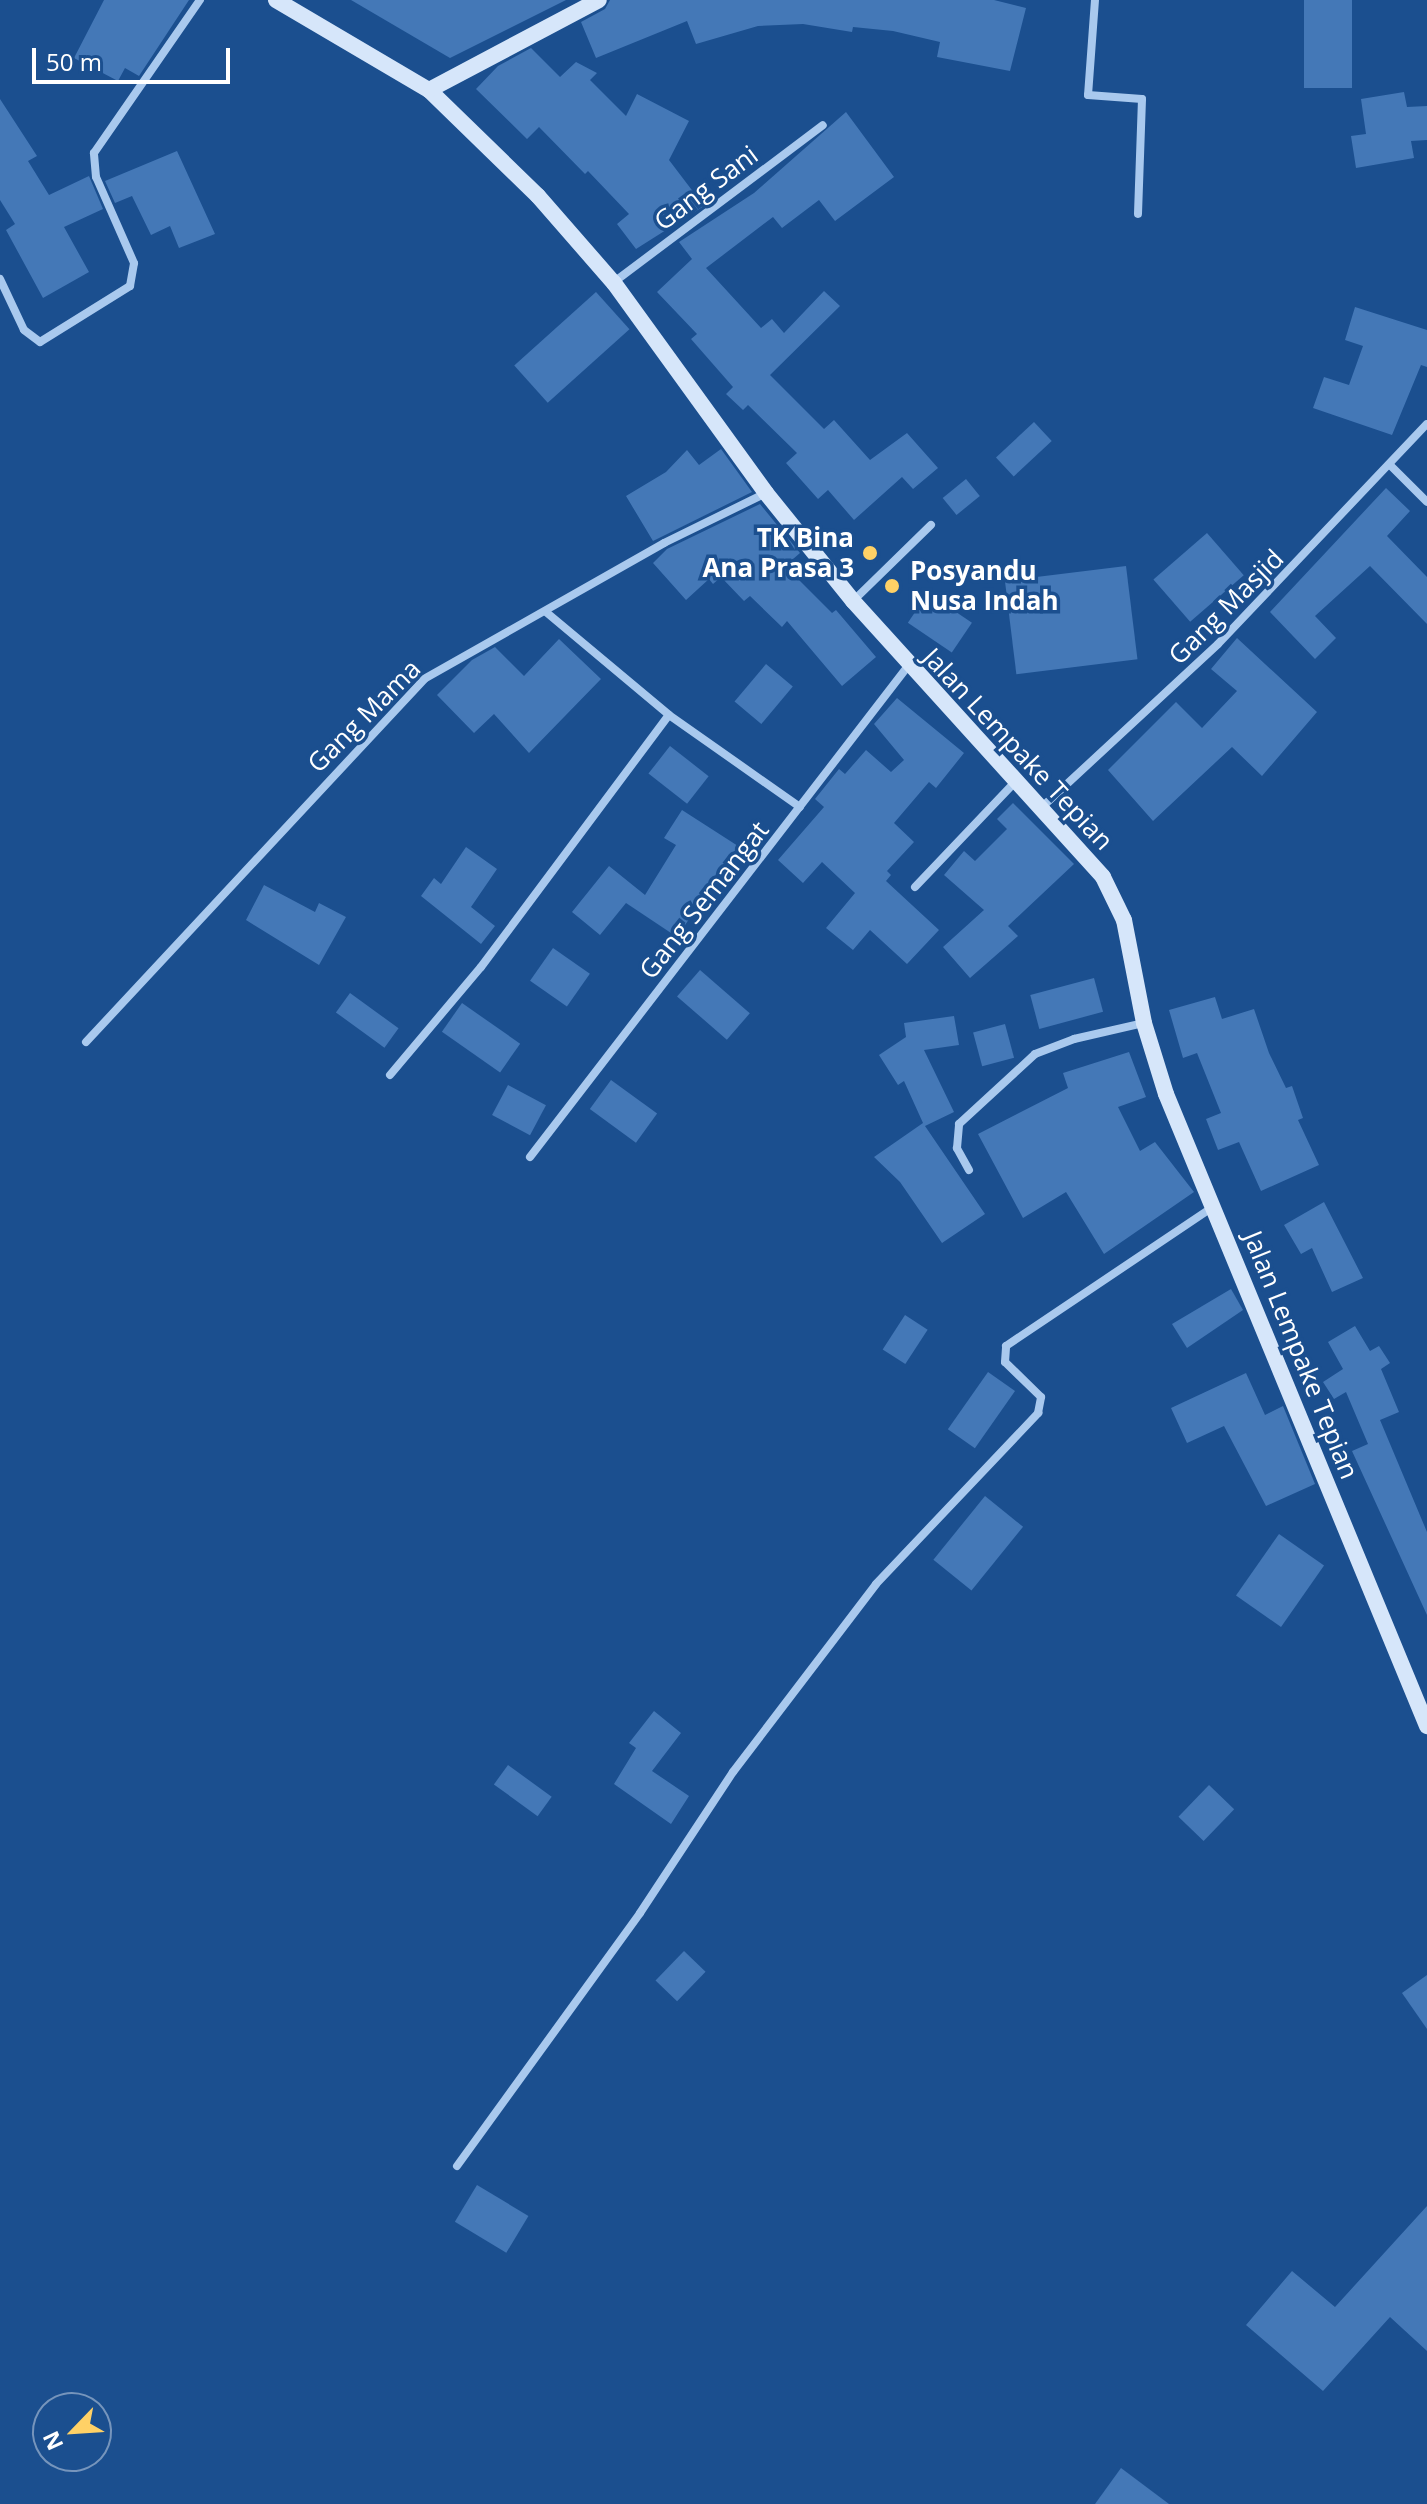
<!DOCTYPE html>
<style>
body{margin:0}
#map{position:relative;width:1427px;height:2504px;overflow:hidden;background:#1b4f8f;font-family:"Open Sans",sans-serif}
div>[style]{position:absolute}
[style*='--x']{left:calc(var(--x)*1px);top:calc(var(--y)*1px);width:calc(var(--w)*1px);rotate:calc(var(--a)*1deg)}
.building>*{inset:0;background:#4478b7;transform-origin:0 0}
.street>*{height:8px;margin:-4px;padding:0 4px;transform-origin:4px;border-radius:4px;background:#a9c9ee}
.secondary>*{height:16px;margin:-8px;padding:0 8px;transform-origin:8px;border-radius:8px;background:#d6e6fa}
.dots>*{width:22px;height:22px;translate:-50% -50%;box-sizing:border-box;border:4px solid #1b4f8f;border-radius:50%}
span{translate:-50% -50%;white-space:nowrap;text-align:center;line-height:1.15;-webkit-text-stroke:7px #1b4f8f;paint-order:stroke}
.street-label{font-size:26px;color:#fff}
.poi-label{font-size:26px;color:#fff;font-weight:700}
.right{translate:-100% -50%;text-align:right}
.left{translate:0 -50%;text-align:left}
.north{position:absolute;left:32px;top:2392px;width:80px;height:80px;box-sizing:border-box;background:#1b4f8f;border:2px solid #7695bc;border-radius:50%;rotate:245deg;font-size:22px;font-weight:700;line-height:32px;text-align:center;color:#fff}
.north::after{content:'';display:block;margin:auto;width:28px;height:36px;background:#ffd166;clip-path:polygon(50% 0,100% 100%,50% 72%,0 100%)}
.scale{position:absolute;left:32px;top:48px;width:198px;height:36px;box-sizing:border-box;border:4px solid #fff;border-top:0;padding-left:10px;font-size:24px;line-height:28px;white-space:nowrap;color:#fff;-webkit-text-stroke:6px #1b4f8f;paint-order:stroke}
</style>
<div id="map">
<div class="building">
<i style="clip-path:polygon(104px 0,189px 0,139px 76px,125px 68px,118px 81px,74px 58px)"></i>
<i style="clip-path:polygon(351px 0,566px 0,450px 58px)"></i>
<i style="clip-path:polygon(610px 0,994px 0,1026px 8px,1010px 71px,937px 57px,940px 42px,893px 31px,853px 27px,852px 32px,803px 24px,758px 26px,696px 44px,687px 21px,596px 58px,581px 22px,605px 9px)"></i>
<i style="left:1304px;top:0;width:48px;height:88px"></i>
<i style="clip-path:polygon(531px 48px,560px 77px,576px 62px,597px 73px,590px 80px,626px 116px,637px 94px,689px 121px,669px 160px,704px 206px,636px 249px,617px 224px,629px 214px,588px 171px,585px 174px,539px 127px,527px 139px,476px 89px,498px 66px)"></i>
<i style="clip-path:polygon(1404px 92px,1407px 107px,1427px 106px,1427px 140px,1411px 141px,1414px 158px,1356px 168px,1351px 136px,1366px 134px,1361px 99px)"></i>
<i style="clip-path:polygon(0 99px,37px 156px,28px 161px,49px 195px,89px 176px,103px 209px,64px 227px,89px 272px,43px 298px,6px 230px,15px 224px,0 200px)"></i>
<i style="clip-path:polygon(846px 112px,894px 177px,835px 221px,819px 200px,782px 228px,773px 217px,706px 268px,761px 328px,772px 319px,784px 333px,824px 291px,840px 306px,770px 375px,824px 429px,834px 420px,870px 460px,907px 433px,938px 468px,913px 489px,902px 477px,854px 520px,828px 490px,818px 499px,786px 463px,797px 453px,748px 405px,743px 410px,726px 394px,733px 387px,691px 339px,697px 334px,657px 292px,692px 259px,679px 242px,754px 193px)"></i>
<i style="clip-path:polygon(177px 151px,215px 234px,179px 248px,170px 226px,151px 235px,132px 196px,115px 203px,105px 181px)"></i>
<i style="left:596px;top:292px;width:50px;height:110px;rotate:48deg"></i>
<i style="clip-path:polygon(1355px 307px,1427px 330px,1427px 367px,1421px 365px,1392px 435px,1313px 408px,1324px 377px,1349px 385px,1363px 346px,1345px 340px)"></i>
<i style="left:1034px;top:422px;width:26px;height:52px;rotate:47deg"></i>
<i style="clip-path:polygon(721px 449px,752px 492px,653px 541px,626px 496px,666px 472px,687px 450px,699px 465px)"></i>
<i style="left:966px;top:479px;width:22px;height:30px;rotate:51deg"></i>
<i style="clip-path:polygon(1386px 488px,1410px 511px,1387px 536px,1427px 577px,1427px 624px,1370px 566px,1315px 616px,1336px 638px,1315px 659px,1270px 612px)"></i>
<i style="clip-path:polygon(760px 504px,800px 553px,785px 566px,832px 613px,836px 610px,876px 657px,842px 686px,787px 621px,782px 627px,750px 596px,744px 601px,721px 577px,713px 584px,709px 579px,686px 600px,653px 563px,667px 549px)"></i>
<i style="left:1207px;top:533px;width:56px;height:71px;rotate:49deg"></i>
<i style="left:1126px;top:566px;width:94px;height:122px;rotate:83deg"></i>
<i style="left:928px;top:593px;width:53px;height:36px;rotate:34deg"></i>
<i style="clip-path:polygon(1237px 638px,1317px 712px,1262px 776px,1232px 747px,1153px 821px,1108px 770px,1176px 702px,1202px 728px,1237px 691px,1211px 669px)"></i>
<i style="clip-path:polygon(559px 639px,601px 679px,529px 753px,494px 714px,474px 733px,437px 695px,472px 660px,495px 647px,524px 676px)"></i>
<i style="left:766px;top:664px;width:35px;height:49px;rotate:40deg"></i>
<i style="clip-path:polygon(897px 698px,964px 753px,936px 788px,929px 782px,894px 823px,914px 842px,887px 871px,891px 875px,886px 881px,939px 930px,907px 964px,870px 930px,853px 950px,826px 928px,855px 893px,822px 862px,803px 883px,778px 860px,824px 807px,815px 799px,839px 769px,845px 774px,866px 750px,891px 772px,904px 760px,874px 724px)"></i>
<i style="left:670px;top:746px;width:49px;height:35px;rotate:38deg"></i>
<i style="clip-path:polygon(1013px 803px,1074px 864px,1008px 926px,1018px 936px,970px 978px,943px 947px,984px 910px,944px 875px,964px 851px,975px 861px,1007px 829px,997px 819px)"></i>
<i style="clip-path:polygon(682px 810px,738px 846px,677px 937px,626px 903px,600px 935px,572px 912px,609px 866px,645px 895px,676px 845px,664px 838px)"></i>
<i style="clip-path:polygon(466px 847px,497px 869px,471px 907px,495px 926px,481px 944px,421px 896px,434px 878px,441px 884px)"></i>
<i style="clip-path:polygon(264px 885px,315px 912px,319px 903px,346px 917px,319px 965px,246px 920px)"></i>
<i style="left:553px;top:948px;width:45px;height:40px;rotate:35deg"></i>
<i style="left:700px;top:970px;width:66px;height:35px;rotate:41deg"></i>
<i style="left:1094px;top:978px;width:35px;height:66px;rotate:75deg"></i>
<i style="left:350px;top:993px;width:60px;height:24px;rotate:36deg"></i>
<i style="clip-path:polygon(1215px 997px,1222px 1019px,1254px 1009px,1269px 1053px,1286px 1088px,1292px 1086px,1303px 1118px,1298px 1120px,1319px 1165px,1261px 1191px,1239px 1142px,1218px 1150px,1206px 1119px,1221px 1113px,1197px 1053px,1183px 1058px,1169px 1010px)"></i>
<i style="left:462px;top:1003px;width:71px;height:35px;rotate:35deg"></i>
<i style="clip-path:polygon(954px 1016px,959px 1045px,924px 1050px,954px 1112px,925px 1126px,985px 1214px,942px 1243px,900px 1182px,874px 1157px,923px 1123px,904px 1081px,898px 1085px,879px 1055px,906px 1037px,904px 1023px)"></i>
<i style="left:1005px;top:1024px;width:35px;height:33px;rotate:75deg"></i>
<i style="clip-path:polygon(1129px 1052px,1146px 1097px,1118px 1107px,1140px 1151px,1155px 1142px,1194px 1192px,1104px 1254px,1066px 1192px,1023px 1218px,978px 1134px,1068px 1088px,1063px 1073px)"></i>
<i style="left:611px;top:1080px;width:57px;height:36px;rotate:36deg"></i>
<i style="left:508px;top:1085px;width:43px;height:34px;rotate:28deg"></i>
<i style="clip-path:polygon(1324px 1202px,1363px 1278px,1332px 1292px,1312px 1248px,1301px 1254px,1284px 1225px)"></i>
<i style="clip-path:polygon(1231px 1289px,1243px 1310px,1187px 1348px,1172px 1324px)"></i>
<i style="left:905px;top:1315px;width:27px;height:41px;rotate:33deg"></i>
<i style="clip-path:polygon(1355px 1326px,1370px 1351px,1379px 1346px,1390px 1363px,1381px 1369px,1399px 1412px,1380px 1420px,1427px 1532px,1427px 1615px,1352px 1451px,1368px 1444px,1346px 1392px,1334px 1399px,1323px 1382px,1343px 1369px,1328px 1342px)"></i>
<i style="left:988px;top:1372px;width:33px;height:70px;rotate:35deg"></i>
<i style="clip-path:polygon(1246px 1373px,1265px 1415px,1283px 1406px,1315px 1484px,1266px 1506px,1224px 1426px,1187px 1443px,1171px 1408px)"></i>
<i style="left:985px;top:1496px;width:49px;height:82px;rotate:39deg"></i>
<i style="left:1279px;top:1534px;width:55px;height:75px;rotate:35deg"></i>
<i style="clip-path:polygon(654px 1711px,681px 1733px,652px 1771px,689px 1796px,671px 1824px,614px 1784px,636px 1748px,629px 1743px)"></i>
<i style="left:508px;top:1765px;width:54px;height:24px;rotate:36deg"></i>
<i style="left:1209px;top:1785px;width:35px;height:44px;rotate:44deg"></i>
<i style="left:684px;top:1951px;width:30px;height:41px;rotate:44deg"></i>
<i style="clip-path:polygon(1427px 1975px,1427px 2029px,1402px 1993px)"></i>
<i style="left:477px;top:2185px;width:60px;height:43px;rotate:31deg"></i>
<i style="clip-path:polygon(1427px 2206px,1427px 2351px,1390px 2317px,1323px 2391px,1246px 2325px,1292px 2271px,1335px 2307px)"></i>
<i style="clip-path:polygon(1121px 2468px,1169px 2504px,1095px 2504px)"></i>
</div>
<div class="street">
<i style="--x:1095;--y:0;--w:95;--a:94.2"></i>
<i style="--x:1088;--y:95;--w:54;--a:4.2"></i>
<i style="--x:1142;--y:99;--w:115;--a:92"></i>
<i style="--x:0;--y:279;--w:56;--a:64.8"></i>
<i style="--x:24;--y:330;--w:20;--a:37"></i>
<i style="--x:40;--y:342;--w:106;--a:-31.9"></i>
<i style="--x:130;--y:286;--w:23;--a:-80"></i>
<i style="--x:134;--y:263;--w:94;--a:-113.8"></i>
<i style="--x:96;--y:177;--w:24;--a:-95"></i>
<i style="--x:94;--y:153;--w:186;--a:-55.3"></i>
<i style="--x:614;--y:282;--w:261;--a:-36.9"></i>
<i style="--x:1390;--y:465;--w:52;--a:45"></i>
<i style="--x:853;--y:601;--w:109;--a:-44.3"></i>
<i style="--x:546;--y:612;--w:160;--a:39.9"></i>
<i style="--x:669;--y:715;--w:160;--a:35.1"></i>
<i style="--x:1041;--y:808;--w:241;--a:-42.8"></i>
<i style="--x:1218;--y:644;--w:303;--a:-46.5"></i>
<i style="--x:915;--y:887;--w:146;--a:-46.4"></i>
<i style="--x:86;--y:1042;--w:496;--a:-47"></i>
<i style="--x:424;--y:679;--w:276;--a:-29.5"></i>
<i style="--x:664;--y:543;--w:114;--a:-26.1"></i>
<i style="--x:390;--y:1075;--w:141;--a:-49.9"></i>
<i style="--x:481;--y:967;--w:314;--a:-53.3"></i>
<i style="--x:530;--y:1157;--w:620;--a:-52.41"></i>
<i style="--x:969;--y:1170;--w:25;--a:-119"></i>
<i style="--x:957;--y:1148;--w:24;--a:-85"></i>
<i style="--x:959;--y:1124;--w:103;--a:-42.6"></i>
<i style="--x:1035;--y:1054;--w:42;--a:-21"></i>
<i style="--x:1074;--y:1039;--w:72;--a:-12.9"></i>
<i style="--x:457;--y:2166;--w:312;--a:-54.1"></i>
<i style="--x:640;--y:1913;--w:169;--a:-56.6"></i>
<i style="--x:733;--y:1772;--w:236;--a:-52.7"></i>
<i style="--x:876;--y:1584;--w:236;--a:-46.5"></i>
<i style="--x:1038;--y:1413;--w:16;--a:-79"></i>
<i style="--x:1041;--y:1397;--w:50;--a:-135.8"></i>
<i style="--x:1005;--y:1362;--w:16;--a:-86"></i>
<i style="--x:1006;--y:1346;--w:251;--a:-33.9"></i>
</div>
<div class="secondary">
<i style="--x:276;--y:0;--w:178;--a:30.5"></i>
<i style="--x:429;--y:90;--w:152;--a:44.2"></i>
<i style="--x:538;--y:196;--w:116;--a:48.9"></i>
<i style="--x:614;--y:283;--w:259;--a:54.1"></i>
<i style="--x:766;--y:493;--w:139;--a:51.1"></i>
<i style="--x:853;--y:601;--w:372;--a:47.8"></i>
<i style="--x:1103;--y:877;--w:48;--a:64"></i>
<i style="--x:1124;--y:920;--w:105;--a:79"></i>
<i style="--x:1144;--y:1023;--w:74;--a:72.8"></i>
<i style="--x:1166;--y:1094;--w:684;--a:67.56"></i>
<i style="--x:429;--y:90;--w:192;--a:-27.9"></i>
</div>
<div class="dots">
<i style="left:870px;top:553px;background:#ffd166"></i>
<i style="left:892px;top:586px;background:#ffd166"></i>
</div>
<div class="street-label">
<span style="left:706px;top:188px;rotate:-37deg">Gang Sani</span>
<span style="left:1226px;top:607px;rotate:-45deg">Gang Masjid</span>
<span style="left:364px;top:716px;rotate:-45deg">Gang Mama</span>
<span style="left:1018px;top:749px;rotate:47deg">Jalan Lempake Tepian</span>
<span style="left:704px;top:900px;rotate:-52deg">Gang Semangat</span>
<span style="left:1301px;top:1355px;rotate:68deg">Jalan Lempake Tepian</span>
</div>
<div class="poi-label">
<span class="right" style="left:854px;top:553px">TK Bina<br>Ana Prasa 3</span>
<span class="left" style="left:910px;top:586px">Posyandu<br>Nusa Indah</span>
</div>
<div class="north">N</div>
<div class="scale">50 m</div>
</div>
